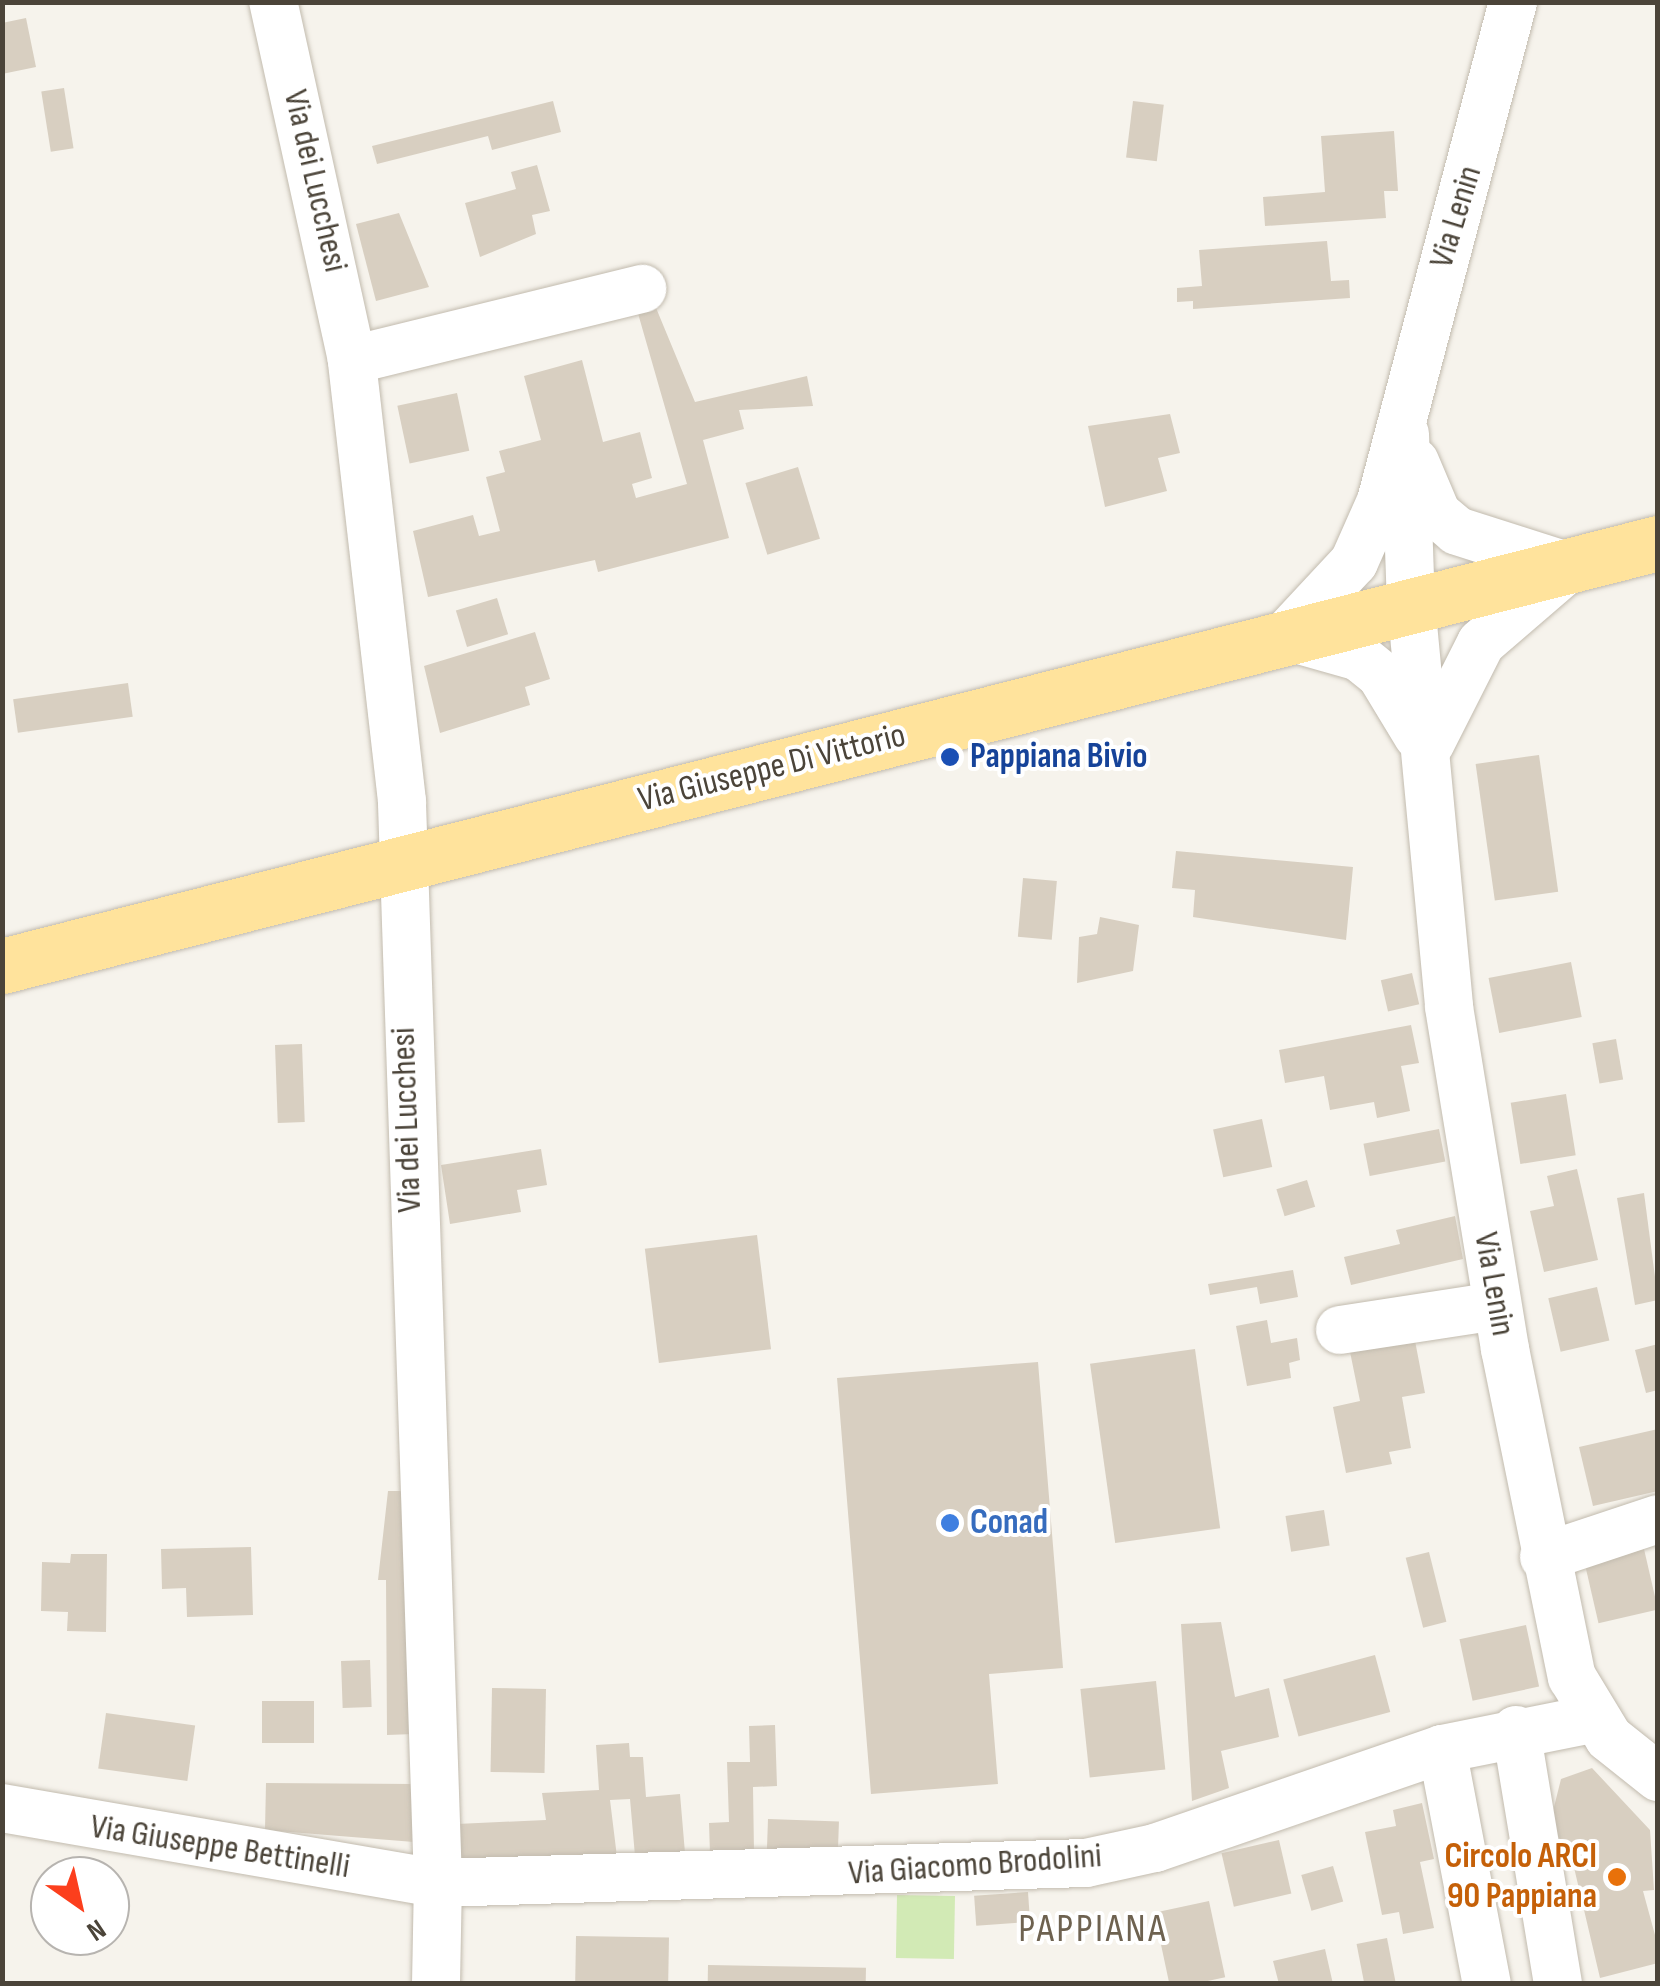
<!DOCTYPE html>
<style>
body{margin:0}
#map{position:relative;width:1660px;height:1986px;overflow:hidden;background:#f6f3ec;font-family:"Sofia Sans Condensed",sans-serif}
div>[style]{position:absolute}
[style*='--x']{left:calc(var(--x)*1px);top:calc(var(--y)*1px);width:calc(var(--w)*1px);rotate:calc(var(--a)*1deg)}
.green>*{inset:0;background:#d2eab5;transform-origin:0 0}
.building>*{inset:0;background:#d8cfc1;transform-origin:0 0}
.roads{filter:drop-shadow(0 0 2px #c2bbae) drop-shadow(0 0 2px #c2bbae)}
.minor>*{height:48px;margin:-24px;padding:0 24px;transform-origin:24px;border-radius:24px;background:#fff}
.major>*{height:55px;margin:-27.5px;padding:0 27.5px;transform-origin:27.5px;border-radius:27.5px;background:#ffe39c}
.dots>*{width:28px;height:28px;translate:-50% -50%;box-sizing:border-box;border:5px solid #fff;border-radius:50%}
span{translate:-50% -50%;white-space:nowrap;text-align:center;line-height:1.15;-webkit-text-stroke:8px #fff;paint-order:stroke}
.street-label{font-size:35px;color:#4b4439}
.transit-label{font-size:35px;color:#164399;font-weight:700}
.left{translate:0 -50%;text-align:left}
.shop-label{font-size:35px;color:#366cbe;font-weight:700}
.food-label{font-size:35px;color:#c56008;font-weight:700}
.right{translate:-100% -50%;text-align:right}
.quarter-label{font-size:40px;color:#6e6250;letter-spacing:2.5px}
.frame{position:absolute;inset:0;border:5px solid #4b4439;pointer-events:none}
.north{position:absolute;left:30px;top:1856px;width:100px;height:100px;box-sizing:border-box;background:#fff;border:2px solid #b7b4b0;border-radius:50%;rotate:146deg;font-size:28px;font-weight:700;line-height:40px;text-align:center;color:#4b4439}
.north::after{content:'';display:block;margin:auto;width:35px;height:45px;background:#fc3f1d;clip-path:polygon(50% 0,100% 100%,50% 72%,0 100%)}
</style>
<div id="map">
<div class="green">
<i style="left:955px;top:1896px;width:63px;height:58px;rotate:91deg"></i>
</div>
<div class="building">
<i style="clip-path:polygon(26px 18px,36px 67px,2px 74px,2px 23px)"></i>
<i style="left:64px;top:88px;width:61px;height:23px;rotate:81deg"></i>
<i style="clip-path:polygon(553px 101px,561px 132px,492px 150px,488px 136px,377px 164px,372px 146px)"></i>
<i style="left:1133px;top:101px;width:31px;height:57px;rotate:7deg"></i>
<i style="clip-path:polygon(1394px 131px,1398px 191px,1384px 191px,1386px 218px,1265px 226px,1263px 197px,1325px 192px,1321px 136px)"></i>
<i style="clip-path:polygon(537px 165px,550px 211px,532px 215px,536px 234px,480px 257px,465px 203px,516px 189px,511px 172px)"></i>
<i style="clip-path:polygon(399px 213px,429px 287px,376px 301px,356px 224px)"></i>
<i style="clip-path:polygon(1327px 241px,1331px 281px,1349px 280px,1350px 298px,1193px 309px,1193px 301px,1177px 302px,1177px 288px,1202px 286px,1199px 250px)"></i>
<i style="clip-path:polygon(654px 303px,695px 402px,807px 376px,813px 406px,739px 410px,744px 429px,703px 440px,729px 538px,598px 572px,595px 560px,428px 597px,413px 531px,473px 515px,479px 536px,500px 531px,486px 477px,505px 472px,499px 451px,541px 440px,524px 376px,582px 360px,603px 442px,640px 432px,652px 478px,632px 484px,636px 498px,687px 484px,637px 310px)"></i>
<i style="left:457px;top:393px;width:59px;height:61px;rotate:78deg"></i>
<i style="clip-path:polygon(1170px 414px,1180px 453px,1158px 458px,1167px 491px,1105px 507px,1088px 426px)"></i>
<i style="left:798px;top:467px;width:75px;height:55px;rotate:73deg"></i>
<i style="left:497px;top:598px;width:38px;height:43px;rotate:73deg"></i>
<i style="clip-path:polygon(535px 632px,550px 679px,525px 687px,530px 705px,440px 733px,424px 666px)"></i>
<i style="left:128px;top:683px;width:34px;height:116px;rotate:82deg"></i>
<i style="left:1539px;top:755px;width:138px;height:64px;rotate:82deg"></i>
<i style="clip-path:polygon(1176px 851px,1353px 867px,1346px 940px,1193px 917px,1195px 890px,1172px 888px)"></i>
<i style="left:1023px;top:878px;width:34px;height:59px;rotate:5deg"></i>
<i style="clip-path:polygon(1100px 917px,1139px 925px,1133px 971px,1077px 983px,1079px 937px,1097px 934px)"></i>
<i style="left:1571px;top:962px;width:56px;height:84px;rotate:79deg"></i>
<i style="left:1412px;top:973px;width:32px;height:32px;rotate:77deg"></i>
<i style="clip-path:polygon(1411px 1025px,1419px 1063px,1401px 1066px,1410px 1111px,1377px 1118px,1374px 1102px,1330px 1110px,1324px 1076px,1285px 1083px,1279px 1050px)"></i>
<i style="left:1616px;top:1039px;width:41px;height:24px;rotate:80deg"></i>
<i style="left:302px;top:1044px;width:78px;height:27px;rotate:88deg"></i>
<i style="left:1566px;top:1094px;width:62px;height:56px;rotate:81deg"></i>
<i style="left:1262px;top:1119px;width:49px;height:50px;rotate:78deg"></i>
<i style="left:1439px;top:1129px;width:33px;height:77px;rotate:79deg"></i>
<i style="clip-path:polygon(541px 1149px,547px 1185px,517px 1190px,521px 1212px,450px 1224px,441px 1165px)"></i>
<i style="clip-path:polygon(1577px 1169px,1598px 1260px,1544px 1272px,1530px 1211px,1554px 1206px,1547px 1176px)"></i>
<i style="left:1307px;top:1180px;width:28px;height:32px;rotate:73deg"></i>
<i style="clip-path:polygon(1644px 1193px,1658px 1300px,1635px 1305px,1617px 1198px)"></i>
<i style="clip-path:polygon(1455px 1216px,1463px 1259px,1351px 1285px,1344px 1257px,1400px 1244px,1396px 1230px)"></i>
<i style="left:757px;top:1235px;width:115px;height:113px;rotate:83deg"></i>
<i style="clip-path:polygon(1293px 1270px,1298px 1297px,1260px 1304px,1257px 1287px,1210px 1295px,1208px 1284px)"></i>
<i style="left:1597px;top:1287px;width:55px;height:50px;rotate:77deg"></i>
<i style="clip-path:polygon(1267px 1320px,1271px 1343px,1297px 1338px,1300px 1360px,1289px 1363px,1291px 1378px,1247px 1386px,1236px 1326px)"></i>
<i style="clip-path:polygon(1412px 1325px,1425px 1393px,1402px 1397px,1411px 1448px,1389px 1452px,1392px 1464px,1346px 1473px,1333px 1407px,1360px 1401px,1347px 1337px)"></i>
<i style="clip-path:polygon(1658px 1344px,1658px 1390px,1646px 1393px,1635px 1350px)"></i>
<i style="left:1195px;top:1349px;width:181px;height:106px;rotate:82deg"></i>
<i style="clip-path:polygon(1038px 1362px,1063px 1668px,989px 1674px,998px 1784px,871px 1794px,837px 1378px)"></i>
<i style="clip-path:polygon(1658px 1429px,1658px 1491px,1593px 1506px,1579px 1447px)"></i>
<i style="clip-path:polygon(388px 1491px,413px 1491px,414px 1734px,387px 1735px,386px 1580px,378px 1580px)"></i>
<i style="left:1324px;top:1510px;width:36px;height:39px;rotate:81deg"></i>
<i style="clip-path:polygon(251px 1547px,253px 1615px,187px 1617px,186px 1588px,162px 1589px,161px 1549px)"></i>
<i style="left:1644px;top:1549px;width:62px;height:61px;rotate:77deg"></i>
<i style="left:1429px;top:1552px;width:72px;height:24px;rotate:76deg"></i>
<i style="clip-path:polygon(71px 1554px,107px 1554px,106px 1632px,67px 1631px,68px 1612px,41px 1611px,42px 1562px,70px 1563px)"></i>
<i style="clip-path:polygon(1221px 1622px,1235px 1697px,1269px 1688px,1279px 1737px,1221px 1751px,1229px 1788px,1192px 1801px,1181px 1624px)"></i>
<i style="left:1526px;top:1625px;width:63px;height:68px;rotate:78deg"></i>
<i style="left:1375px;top:1655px;width:59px;height:95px;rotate:75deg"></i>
<i style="left:370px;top:1660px;width:47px;height:29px;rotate:88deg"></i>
<i style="left:1156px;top:1681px;width:89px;height:76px;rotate:84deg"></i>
<i style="left:492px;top:1688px;width:54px;height:84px;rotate:1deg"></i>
<i style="left:262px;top:1701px;width:52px;height:42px"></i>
<i style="left:106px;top:1713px;width:90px;height:56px;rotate:8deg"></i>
<i style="clip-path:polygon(775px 1725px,777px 1786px,753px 1787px,754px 1852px,710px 1854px,709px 1823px,729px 1822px,727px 1762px,750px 1762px,749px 1726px)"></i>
<i style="clip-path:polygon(629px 1743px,630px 1757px,643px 1757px,646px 1797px,680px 1794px,685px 1853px,635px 1856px,630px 1799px,610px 1800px,617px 1857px,459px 1862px,457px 1824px,546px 1820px,542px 1793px,599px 1790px,596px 1745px)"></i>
<i style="clip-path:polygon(1592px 1768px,1650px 1830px,1654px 1890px,1643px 1891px,1658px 1946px,1658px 1963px,1600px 1978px,1572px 1859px,1550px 1823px,1561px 1779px)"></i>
<i style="clip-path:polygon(266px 1783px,415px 1784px,414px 1842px,265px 1830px)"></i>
<i style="clip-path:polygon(1422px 1803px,1434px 1859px,1420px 1862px,1434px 1928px,1403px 1934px,1399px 1912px,1382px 1915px,1365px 1832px,1396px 1826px,1393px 1810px)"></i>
<i style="left:768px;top:1819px;width:71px;height:36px;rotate:2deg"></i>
<i style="left:1279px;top:1840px;width:55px;height:59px;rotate:77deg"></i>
<i style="left:1333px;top:1866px;width:37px;height:33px;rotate:74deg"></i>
<i style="left:1028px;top:1892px;width:30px;height:54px;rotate:86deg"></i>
<i style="left:1209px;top:1901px;width:78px;height:56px;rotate:78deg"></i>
<i style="left:576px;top:1936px;width:93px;height:48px;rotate:1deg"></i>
<i style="left:1387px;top:1938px;width:47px;height:31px;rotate:79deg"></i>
<i style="clip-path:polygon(1325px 1949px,1333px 1984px,1279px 1984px,1273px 1961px)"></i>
<i style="left:708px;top:1965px;width:158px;height:19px;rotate:1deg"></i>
</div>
<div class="roads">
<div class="minor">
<i style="--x:352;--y:360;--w:299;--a:-13.8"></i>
<i style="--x:1405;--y:434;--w:169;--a:88"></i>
<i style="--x:1411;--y:603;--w:406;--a:84.6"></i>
<i style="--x:1449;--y:1007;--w:347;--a:80.7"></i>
<i style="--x:1505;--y:1349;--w:335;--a:78.5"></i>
<i style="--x:1572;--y:1677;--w:71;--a:58.8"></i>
<i style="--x:1609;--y:1738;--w:63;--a:38.5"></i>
<i style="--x:1415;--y:462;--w:56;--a:67.1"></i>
<i style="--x:1437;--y:514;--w:26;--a:40"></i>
<i style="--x:1457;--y:531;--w:119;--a:17.7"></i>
<i style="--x:1285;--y:636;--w:101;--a:-47"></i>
<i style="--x:1354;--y:562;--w:67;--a:-66.1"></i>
<i style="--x:1381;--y:501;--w:516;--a:-75.18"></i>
<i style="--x:1285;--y:636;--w:77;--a:15.8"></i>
<i style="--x:1359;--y:657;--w:28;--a:39"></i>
<i style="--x:1381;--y:675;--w:71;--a:58.8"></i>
<i style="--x:1430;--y:744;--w:113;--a:-63.2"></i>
<i style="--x:1481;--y:643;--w:113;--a:-40.7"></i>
<i style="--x:1340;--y:1330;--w:159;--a:-8.7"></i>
<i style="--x:1544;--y:1557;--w:120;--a:-18.4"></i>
<i style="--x:1516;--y:1730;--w:257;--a:80.6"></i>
<i style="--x:1442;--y:1749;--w:239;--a:79.2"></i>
<i style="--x:2;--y:1808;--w:442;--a:9.8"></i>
<i style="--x:438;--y:1883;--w:1083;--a:-91.91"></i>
<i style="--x:402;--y:801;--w:444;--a:-96.5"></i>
<i style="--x:352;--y:360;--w:367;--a:-102.4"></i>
<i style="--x:436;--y:1984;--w:101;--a:-88.9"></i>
<i style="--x:438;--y:1883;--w:648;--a:-1.77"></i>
<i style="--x:1086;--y:1863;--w:71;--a:-12.3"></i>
<i style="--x:1155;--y:1848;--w:304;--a:-19"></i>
<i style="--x:1442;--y:1749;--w:153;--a:-11.3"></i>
</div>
<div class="major">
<i style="--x:2;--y:966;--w:1709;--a:-14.33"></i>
</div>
</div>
<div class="dots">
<i style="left:950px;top:757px;background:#1a4fb4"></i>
<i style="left:950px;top:1523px;background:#3f7fe0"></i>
<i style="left:1617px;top:1877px;background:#e8710a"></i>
</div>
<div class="street-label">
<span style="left:315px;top:181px;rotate:77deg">Via dei Lucchesi</span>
<span style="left:1456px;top:217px;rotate:-73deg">Via Lenin</span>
<span style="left:772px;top:768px;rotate:-14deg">Via Giuseppe Di Vittorio</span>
<span style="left:407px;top:1120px;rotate:-92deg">Via dei Lucchesi</span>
<span style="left:1494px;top:1284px;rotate:80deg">Via Lenin</span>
<span style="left:220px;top:1847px;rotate:9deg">Via Giuseppe Bettinelli</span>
<span style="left:975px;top:1865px;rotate:-4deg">Via Giacomo Brodolini</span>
</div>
<div class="transit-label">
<span class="left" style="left:970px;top:757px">Pappiana Bivio</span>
</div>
<div class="shop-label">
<span class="left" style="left:970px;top:1523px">Conad</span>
</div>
<div class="food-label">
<span class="right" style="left:1597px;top:1877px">Circolo ARCI<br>90 Pappiana</span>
</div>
<div class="quarter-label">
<span style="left:1093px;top:1929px">PAPPIANA</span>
</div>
<div class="frame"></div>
<div class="north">N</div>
</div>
